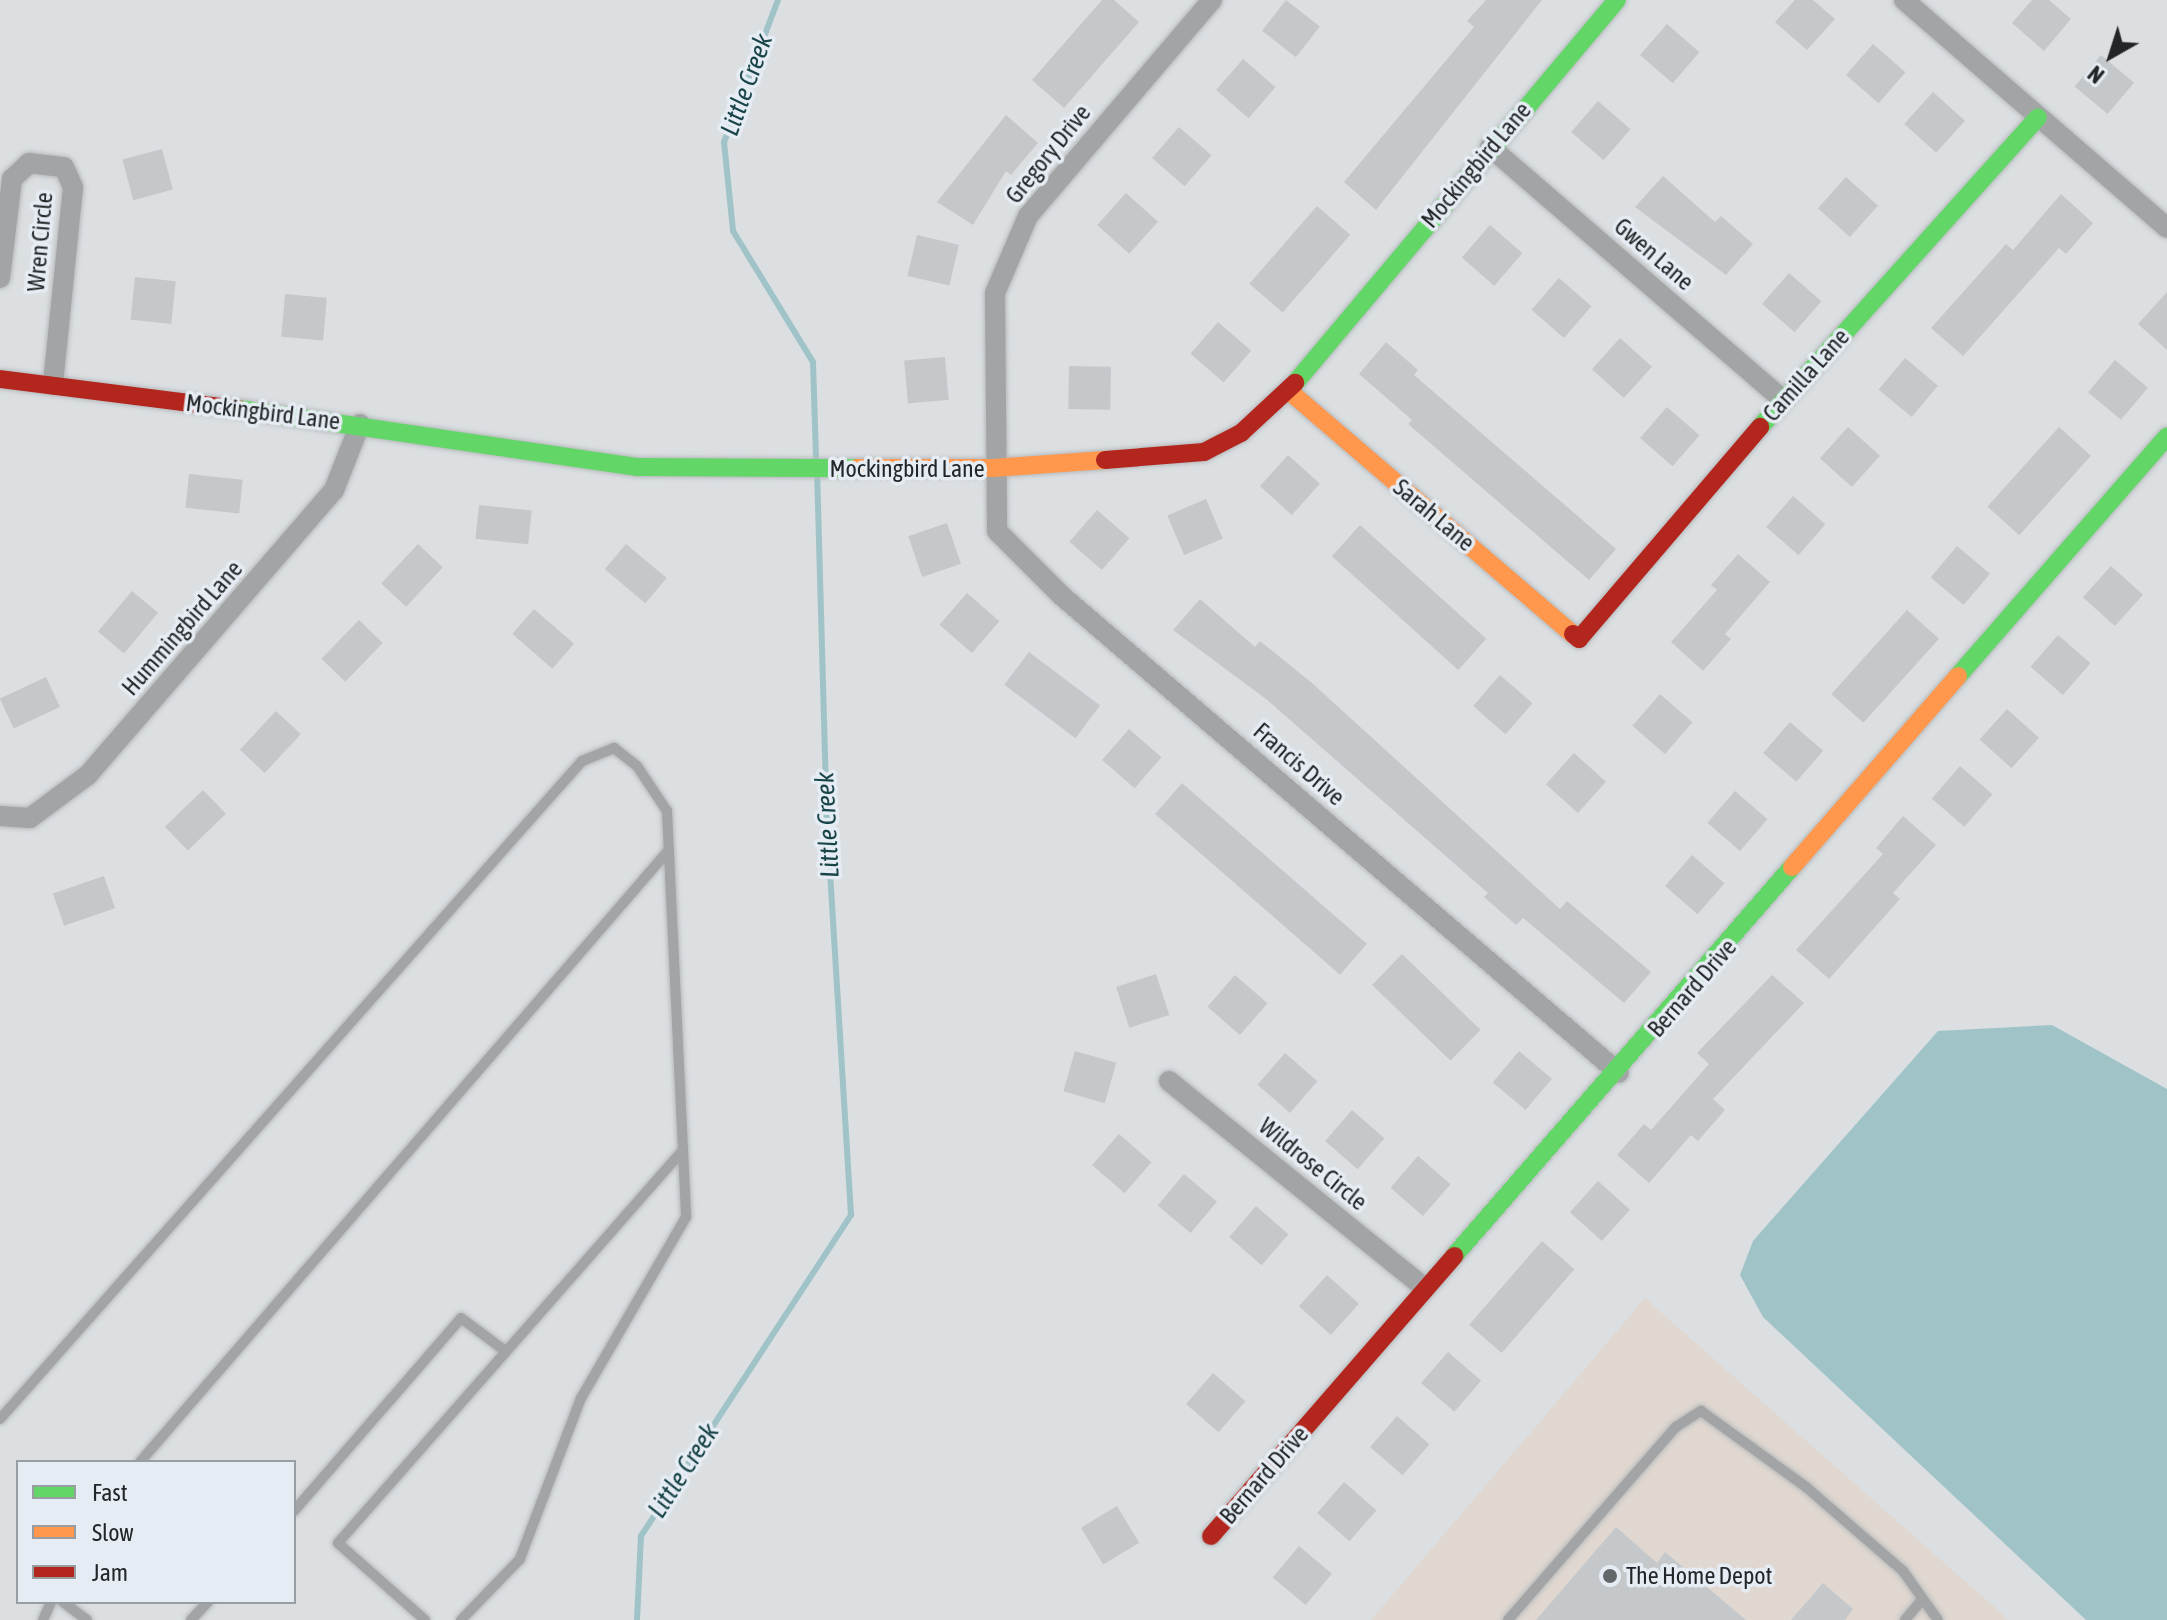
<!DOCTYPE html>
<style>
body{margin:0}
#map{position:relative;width:2167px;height:1620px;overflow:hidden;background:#dbdfe2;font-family:"Asap Condensed",sans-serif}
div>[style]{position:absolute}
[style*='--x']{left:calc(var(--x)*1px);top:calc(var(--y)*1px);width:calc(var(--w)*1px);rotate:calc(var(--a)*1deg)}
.commercial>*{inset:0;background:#dfd7d0}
.water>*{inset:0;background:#a0c3c7}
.stream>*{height:6px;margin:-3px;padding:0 3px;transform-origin:3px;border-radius:3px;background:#a0c3c7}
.building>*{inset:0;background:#c5c8cb;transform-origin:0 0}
.roads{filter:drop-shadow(0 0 2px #b7babc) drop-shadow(0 0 2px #b7babc)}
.lane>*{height:10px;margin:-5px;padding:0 5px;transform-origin:5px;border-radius:5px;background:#a2a4a5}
.street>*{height:20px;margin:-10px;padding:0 10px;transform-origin:10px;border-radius:10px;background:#a2a4a5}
.fast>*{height:18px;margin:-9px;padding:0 9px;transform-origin:9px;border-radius:9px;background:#63d668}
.slow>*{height:18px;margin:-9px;padding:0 9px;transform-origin:9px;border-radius:9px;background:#ff974d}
.jam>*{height:18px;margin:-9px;padding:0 9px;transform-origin:9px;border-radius:9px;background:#b3261e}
.dots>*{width:22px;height:22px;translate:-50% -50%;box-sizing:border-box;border:4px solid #e6ecf3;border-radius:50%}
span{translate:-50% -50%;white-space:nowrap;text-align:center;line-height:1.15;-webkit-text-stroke:7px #e6ecf3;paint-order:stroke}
.street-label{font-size:24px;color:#232628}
.poi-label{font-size:24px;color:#232628}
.left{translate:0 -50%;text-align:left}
.water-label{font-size:26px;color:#194549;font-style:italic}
.legend{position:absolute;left:16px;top:1460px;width:280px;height:144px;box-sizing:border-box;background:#e6ecf3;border:2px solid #989da2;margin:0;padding:10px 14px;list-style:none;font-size:24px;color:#232628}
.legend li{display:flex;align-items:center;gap:16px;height:40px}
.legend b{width:40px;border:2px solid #989da2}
.north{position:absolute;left:2071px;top:16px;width:80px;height:80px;-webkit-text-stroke:6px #e6ecf3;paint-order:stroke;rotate:219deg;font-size:22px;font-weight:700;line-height:32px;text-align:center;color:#232628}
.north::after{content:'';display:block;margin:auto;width:28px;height:36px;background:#232628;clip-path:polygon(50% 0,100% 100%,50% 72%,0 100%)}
</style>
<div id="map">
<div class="commercial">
<i style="clip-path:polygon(1645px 1298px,2009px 1620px,1371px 1620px)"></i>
</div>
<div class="water">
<i style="clip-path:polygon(2052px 1025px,2167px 1089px,2167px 1620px,2086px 1620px,1763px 1317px,1740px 1275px,1753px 1241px,1938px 1031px)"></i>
</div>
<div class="stream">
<i style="--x:778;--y:0;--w:152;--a:110.8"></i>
<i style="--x:724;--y:142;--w:89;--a:84.2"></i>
<i style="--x:733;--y:231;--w:153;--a:58.6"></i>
<i style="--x:813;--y:362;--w:98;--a:88.2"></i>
<i style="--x:637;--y:1620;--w:84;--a:-87.3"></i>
<i style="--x:641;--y:1536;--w:384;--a:-56.8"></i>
<i style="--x:851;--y:1215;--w:389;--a:-93.5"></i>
<i style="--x:827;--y:827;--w:352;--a:-91.6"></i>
</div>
<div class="building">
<i style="clip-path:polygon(1102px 0,1114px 0,1139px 22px,1064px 108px,1032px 80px)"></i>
<i style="left:1286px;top:0;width:43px;height:39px;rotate:38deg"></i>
<i style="clip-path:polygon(1486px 0,1542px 0,1376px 210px,1344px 182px,1474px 27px,1467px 21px)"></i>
<i style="clip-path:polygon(1795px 0,1813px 0,1835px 19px,1807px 50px,1775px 22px)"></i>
<i style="clip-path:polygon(2032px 0,2049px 0,2071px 19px,2044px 51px,2012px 23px)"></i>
<i style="left:1667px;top:24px;width:43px;height:41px;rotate:41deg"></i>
<i style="left:1873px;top:44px;width:43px;height:41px;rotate:41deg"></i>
<i style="left:2101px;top:55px;width:43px;height:41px;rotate:40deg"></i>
<i style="left:1243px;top:59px;width:43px;height:41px;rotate:41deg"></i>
<i style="left:1933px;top:92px;width:43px;height:43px;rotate:42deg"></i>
<i style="left:1598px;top:101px;width:43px;height:41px;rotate:41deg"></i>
<i style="clip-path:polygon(1006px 115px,1038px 143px,1011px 175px,1006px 171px,973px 225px,937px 202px)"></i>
<i style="left:1179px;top:127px;width:43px;height:41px;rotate:41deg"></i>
<i style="left:162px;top:149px;width:42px;height:41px;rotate:75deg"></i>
<i style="clip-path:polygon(1663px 176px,1715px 222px,1721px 216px,1753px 244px,1726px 275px,1635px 207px)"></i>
<i style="left:1846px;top:177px;width:43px;height:42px;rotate:42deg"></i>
<i style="left:1126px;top:193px;width:43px;height:43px;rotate:42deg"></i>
<i style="clip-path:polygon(2061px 194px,2093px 223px,2066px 254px,2059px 248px,1963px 356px,1931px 328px,2006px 244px,2013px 250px)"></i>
<i style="left:1317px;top:206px;width:44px;height:103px;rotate:41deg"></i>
<i style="left:1490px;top:225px;width:43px;height:43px;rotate:41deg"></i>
<i style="left:917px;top:235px;width:43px;height:42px;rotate:13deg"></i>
<i style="left:1789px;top:273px;width:43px;height:41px;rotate:41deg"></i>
<i style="left:135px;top:277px;width:41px;height:43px;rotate:6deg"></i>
<i style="left:1559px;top:278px;width:43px;height:42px;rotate:41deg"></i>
<i style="clip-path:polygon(2167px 292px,2167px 350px,2138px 324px)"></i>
<i style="left:285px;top:294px;width:42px;height:43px;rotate:5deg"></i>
<i style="left:1218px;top:322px;width:44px;height:42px;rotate:41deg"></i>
<i style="left:1620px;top:338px;width:43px;height:42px;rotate:42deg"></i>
<i style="clip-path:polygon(1386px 342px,1418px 370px,1414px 375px,1616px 549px,1589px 580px,1408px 424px,1412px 420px,1359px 374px)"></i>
<i style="left:945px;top:357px;width:43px;height:41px;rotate:85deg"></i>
<i style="left:1905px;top:358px;width:43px;height:41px;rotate:40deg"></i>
<i style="left:2115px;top:360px;width:43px;height:42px;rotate:40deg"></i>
<i style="left:1069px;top:366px;width:42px;height:43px;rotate:1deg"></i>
<i style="left:1667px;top:407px;width:43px;height:41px;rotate:41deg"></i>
<i style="left:1848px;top:427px;width:43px;height:42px;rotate:42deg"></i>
<i style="left:2059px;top:427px;width:43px;height:107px;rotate:42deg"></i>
<i style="left:1288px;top:455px;width:43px;height:42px;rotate:42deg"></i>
<i style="left:189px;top:474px;width:54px;height:34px;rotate:6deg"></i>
<i style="left:1793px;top:496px;width:43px;height:41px;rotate:41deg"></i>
<i style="left:1206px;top:499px;width:43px;height:42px;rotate:67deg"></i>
<i style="left:479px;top:505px;width:53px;height:34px;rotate:6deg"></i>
<i style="left:1097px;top:510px;width:43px;height:42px;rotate:41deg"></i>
<i style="left:947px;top:523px;width:43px;height:41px;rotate:71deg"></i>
<i style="left:1360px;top:525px;width:170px;height:42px;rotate:42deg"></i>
<i style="left:418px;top:544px;width:34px;height:54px;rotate:43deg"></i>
<i style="left:626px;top:544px;width:53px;height:33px;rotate:40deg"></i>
<i style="left:1957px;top:546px;width:43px;height:41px;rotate:40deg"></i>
<i style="clip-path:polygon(1738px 554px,1770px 582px,1725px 634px,1731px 639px,1703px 671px,1671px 642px,1717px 590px,1711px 585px)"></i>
<i style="left:2111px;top:566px;width:43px;height:42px;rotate:42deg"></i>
<i style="left:132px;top:591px;width:34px;height:53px;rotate:40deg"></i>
<i style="left:967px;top:593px;width:43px;height:42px;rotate:41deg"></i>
<i style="clip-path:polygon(1200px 599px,1255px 647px,1260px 641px,1312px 683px,1560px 909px,1567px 901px,1651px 972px,1624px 1003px,1523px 918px,1516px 925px,1484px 897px,1488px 893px,1266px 699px,1173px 630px)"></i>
<i style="left:534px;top:609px;width:53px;height:33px;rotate:41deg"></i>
<i style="left:1907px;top:610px;width:43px;height:113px;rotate:42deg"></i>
<i style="left:359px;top:620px;width:33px;height:54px;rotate:44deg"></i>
<i style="left:2058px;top:635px;width:43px;height:42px;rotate:41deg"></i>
<i style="left:1029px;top:652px;width:89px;height:41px;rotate:37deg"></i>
<i style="left:1500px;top:675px;width:43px;height:41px;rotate:41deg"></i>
<i style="left:46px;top:677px;width:33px;height:51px;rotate:65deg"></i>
<i style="left:1660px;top:694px;width:43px;height:42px;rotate:41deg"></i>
<i style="left:2007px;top:709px;width:43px;height:41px;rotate:42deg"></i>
<i style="left:276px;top:711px;width:34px;height:53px;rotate:43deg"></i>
<i style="left:1790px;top:722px;width:44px;height:41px;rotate:41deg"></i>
<i style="left:1129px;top:729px;width:43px;height:41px;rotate:41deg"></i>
<i style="left:1574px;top:753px;width:43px;height:42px;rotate:42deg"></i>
<i style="left:1960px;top:766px;width:43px;height:43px;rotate:41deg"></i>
<i style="left:1182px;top:783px;width:245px;height:41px;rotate:41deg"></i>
<i style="left:203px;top:790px;width:33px;height:53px;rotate:46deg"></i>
<i style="left:1735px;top:791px;width:43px;height:42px;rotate:41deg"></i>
<i style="clip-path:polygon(1903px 816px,1936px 845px,1893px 893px,1900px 899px,1829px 979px,1796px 950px,1883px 854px,1876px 848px)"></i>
<i style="left:1692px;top:855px;width:43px;height:41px;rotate:41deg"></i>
<i style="left:104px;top:876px;width:34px;height:54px;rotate:71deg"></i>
<i style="left:1402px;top:954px;width:109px;height:43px;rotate:44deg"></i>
<i style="left:1156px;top:974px;width:43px;height:42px;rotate:72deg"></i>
<i style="left:1235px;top:975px;width:43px;height:42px;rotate:41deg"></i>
<i style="clip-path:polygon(1772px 975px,1804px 1003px,1713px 1099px,1725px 1110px,1698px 1141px,1691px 1135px,1649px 1183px,1617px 1155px,1644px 1124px,1651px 1130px,1709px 1064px,1697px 1053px)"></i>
<i style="left:1075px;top:1051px;width:43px;height:42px;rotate:16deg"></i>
<i style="left:1519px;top:1051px;width:43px;height:41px;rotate:40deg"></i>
<i style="left:1285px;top:1053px;width:43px;height:42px;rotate:41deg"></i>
<i style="left:1352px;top:1110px;width:43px;height:41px;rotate:41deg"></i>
<i style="left:1119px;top:1134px;width:43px;height:41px;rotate:41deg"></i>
<i style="left:1418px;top:1156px;width:43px;height:42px;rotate:41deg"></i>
<i style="left:1184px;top:1174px;width:43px;height:41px;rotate:40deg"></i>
<i style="left:1598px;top:1181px;width:43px;height:42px;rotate:42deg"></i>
<i style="left:1256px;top:1206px;width:43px;height:41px;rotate:41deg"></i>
<i style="left:1542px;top:1241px;width:43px;height:111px;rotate:41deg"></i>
<i style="left:1327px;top:1275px;width:43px;height:42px;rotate:42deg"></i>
<i style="left:1448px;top:1352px;width:44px;height:41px;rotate:41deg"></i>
<i style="left:1213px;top:1373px;width:43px;height:41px;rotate:41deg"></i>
<i style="left:1397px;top:1416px;width:43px;height:41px;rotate:41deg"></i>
<i style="left:1344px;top:1482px;width:43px;height:41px;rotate:41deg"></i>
<i style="left:1117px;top:1506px;width:43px;height:42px;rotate:59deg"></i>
<i style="clip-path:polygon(1616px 1527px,1657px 1563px,1665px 1552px,1746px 1620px,1536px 1620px)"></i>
<i style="left:1299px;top:1546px;width:43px;height:41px;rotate:40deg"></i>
<i style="clip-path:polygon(1823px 1583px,1853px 1609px,1845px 1620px,1791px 1620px)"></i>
</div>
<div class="roads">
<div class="lane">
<i style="--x:0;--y:1419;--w:878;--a:-48.51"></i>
<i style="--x:582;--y:761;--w:35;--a:-22"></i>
<i style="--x:614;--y:748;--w:29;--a:38"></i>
<i style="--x:637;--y:766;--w:54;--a:56.3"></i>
<i style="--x:667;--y:811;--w:406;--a:87.3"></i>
<i style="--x:686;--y:1217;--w:209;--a:120.1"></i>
<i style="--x:581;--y:1398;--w:172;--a:110.8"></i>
<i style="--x:520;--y:1559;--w:85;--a:134"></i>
<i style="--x:140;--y:1462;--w:808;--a:-49.17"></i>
<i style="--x:294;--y:1511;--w:255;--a:-49.1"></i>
<i style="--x:461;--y:1318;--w:54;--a:36.7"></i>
<i style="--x:63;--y:1602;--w:30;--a:37"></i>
<i style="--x:43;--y:1620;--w:20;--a:-66"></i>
<i style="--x:191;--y:1620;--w:25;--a:-47"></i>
<i style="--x:425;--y:1620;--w:116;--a:-138.5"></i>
<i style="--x:338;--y:1543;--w:523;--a:-48.72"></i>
<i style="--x:1508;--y:1620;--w:256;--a:-49"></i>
<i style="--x:1676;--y:1427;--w:30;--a:-33"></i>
<i style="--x:1701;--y:1411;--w:130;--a:35.9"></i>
<i style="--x:1806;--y:1487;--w:128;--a:40.9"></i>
<i style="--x:1903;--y:1571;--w:60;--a:54.5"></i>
<i style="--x:1905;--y:1620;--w:26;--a:-50"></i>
</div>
<div class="street">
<i style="--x:1212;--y:0;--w:284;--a:130.4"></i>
<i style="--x:1028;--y:216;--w:84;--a:113.2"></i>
<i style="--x:995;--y:293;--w:238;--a:89.5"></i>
<i style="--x:997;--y:531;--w:92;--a:45"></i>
<i style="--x:1062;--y:596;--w:733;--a:40.58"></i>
<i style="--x:1904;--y:0;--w:348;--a:40.9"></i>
<i style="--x:1490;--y:147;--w:387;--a:40.8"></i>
<i style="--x:0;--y:278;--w:100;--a:-83.1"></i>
<i style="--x:12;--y:179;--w:23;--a:-43"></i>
<i style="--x:29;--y:163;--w:35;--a:7"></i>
<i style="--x:64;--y:167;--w:22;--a:66"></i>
<i style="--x:73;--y:187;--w:199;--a:95.8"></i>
<i style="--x:0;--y:816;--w:30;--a:4"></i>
<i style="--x:30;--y:818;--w:72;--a:-36.6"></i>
<i style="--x:88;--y:775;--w:376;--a:-49.2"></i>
<i style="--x:334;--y:490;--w:71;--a:-68.5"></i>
<i style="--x:1169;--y:1081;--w:329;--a:39"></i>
</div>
<div class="fast">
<i style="--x:1295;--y:383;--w:500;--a:-49.95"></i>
<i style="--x:239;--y:409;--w:403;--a:8.3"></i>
<i style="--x:638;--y:467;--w:219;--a:0.3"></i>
<i style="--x:1760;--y:427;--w:416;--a:-48.1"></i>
<i style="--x:1958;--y:676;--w:318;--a:-48.9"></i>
<i style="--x:1454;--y:1256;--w:515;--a:-49.01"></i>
</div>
<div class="slow">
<i style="--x:1289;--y:391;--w:374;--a:40.6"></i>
<i style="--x:857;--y:468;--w:136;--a:0"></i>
<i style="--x:993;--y:468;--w:112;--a:-4.1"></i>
<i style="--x:1792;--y:867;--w:253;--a:-49"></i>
</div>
<div class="jam">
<i style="--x:0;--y:379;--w:241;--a:7.2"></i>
<i style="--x:1105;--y:460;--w:99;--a:-4.6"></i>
<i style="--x:1204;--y:452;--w:42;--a:-27.2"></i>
<i style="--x:1241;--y:433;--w:74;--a:-42.8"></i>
<i style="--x:1573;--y:634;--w:8;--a:40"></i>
<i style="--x:1579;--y:639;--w:279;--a:-49.5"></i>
<i style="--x:1211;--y:1536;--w:371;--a:-49"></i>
</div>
</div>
<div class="dots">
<i style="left:1610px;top:1576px;background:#636769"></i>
</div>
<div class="street-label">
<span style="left:1048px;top:154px;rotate:-51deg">Gregory Drive</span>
<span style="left:1476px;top:165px;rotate:-50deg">Mockingbird Lane</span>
<span style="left:40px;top:242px;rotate:-85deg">Wren Circle</span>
<span style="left:1654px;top:254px;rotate:41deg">Gwen Lane</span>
<span style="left:1806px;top:375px;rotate:-48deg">Camilla Lane</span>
<span style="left:263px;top:412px;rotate:7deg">Mockingbird Lane</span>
<span style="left:907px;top:469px">Mockingbird Lane</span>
<span style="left:1434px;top:515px;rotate:40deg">Sarah Lane</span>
<span style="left:182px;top:628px;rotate:-49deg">Hummingbird Lane</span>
<span style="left:1299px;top:764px;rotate:41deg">Francis Drive</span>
<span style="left:1692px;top:988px;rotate:-49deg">Bernard Drive</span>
<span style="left:1313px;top:1164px;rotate:39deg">Wildrose Circle</span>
<span style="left:1264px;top:1475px;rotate:-49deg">Bernard Drive</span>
</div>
<div class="poi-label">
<span class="left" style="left:1626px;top:1576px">The Home Depot</span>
</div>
<div class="water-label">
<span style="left:747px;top:85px;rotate:-70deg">Little Creek</span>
<span style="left:828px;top:825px;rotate:-93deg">Little Creek</span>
<span style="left:684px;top:1471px;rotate:-57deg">Little Creek</span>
</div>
<ul class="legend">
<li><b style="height:10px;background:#63d668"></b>Fast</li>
<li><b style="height:10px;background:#ff974d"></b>Slow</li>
<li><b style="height:10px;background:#b3261e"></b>Jam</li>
</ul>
<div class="north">N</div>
</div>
